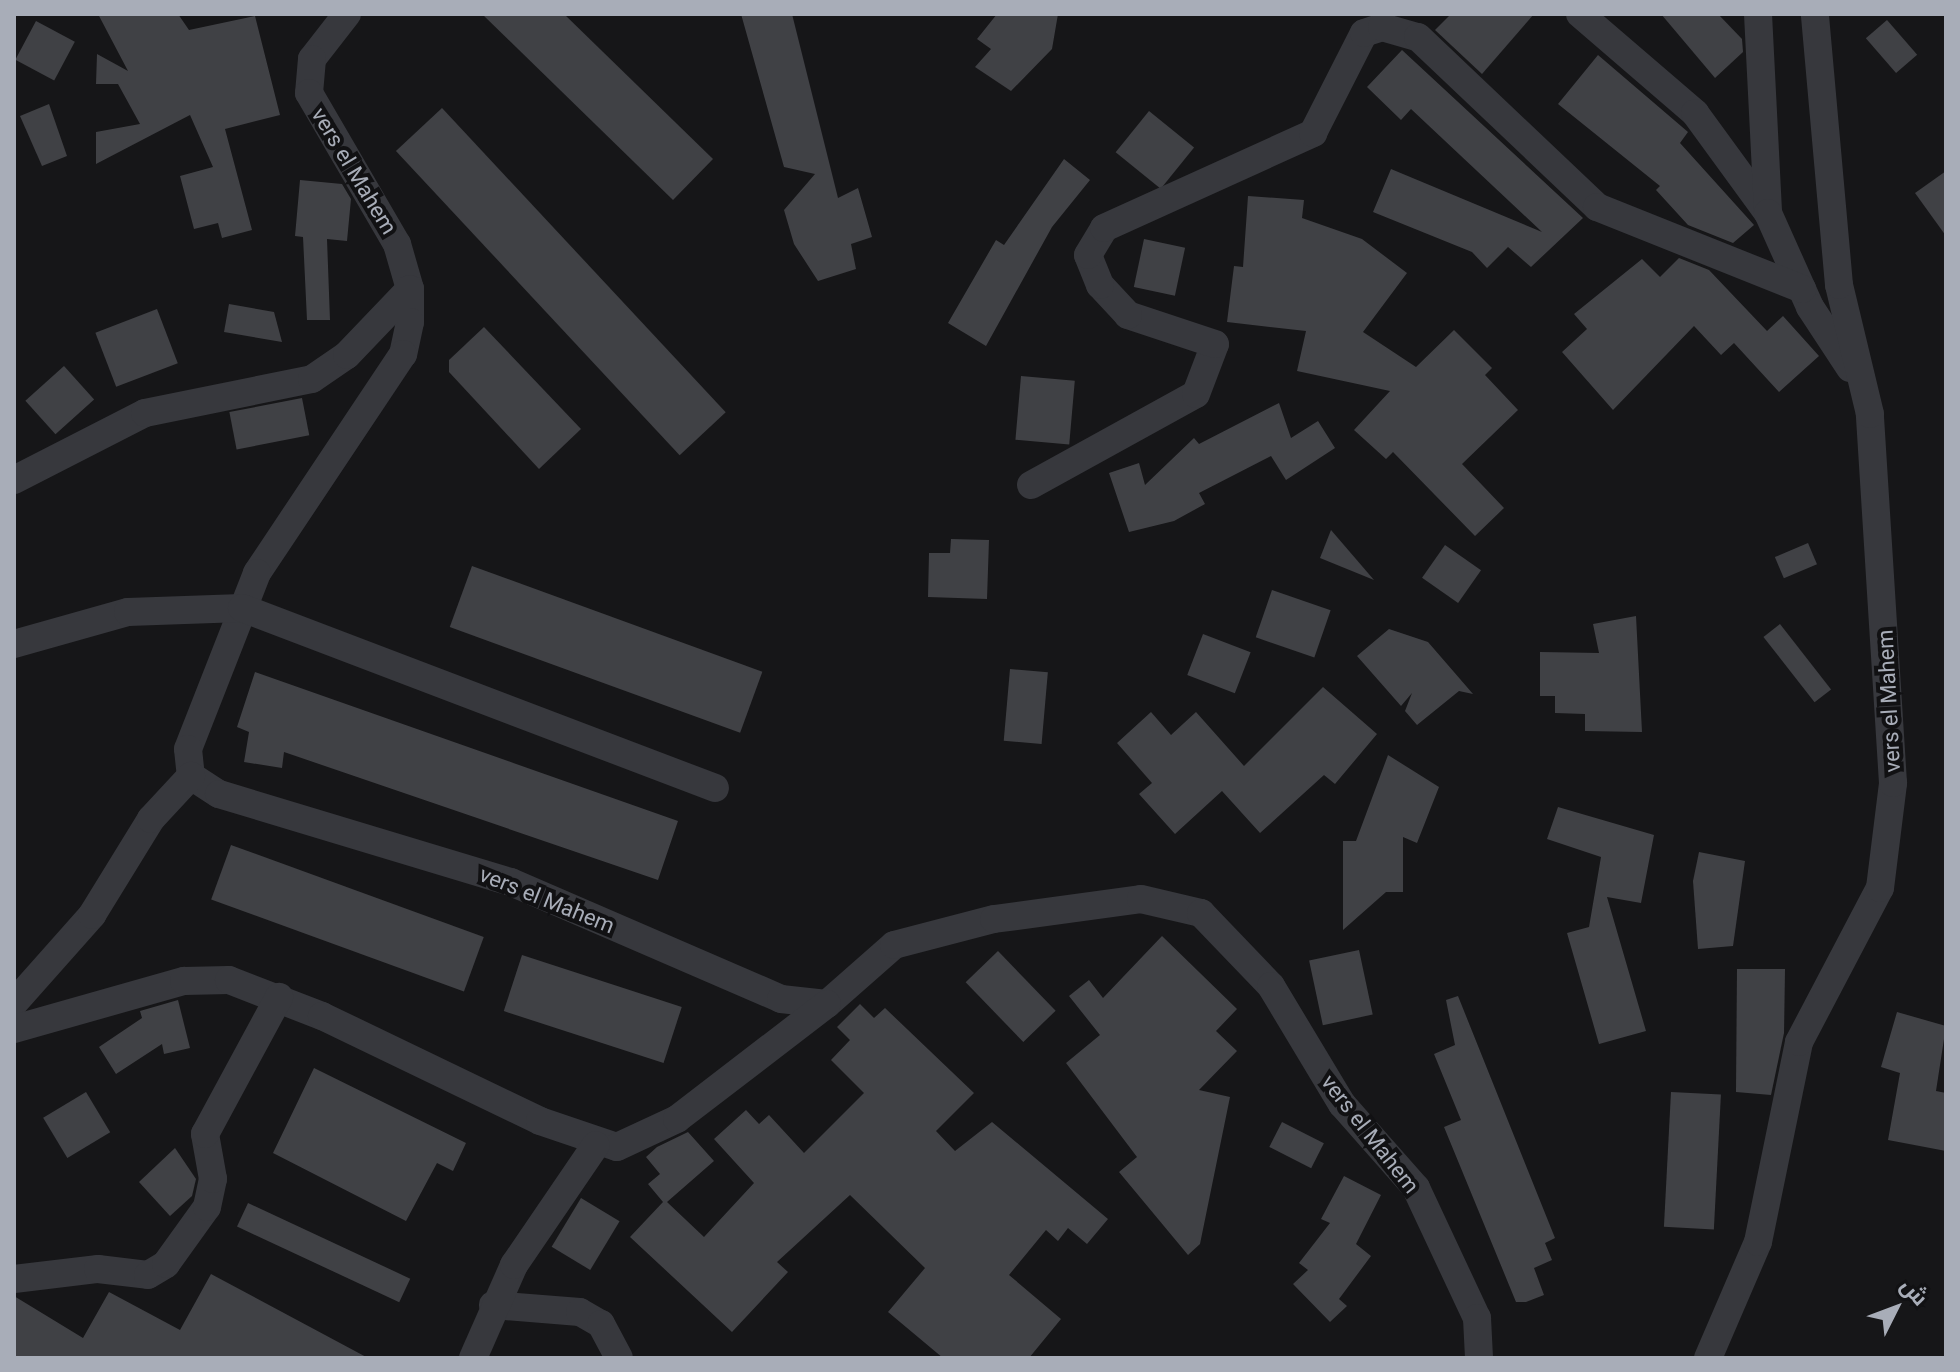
<!DOCTYPE html>
<meta charset="utf-8">
<style>
body{margin:0}
#map{position:relative;width:1960px;height:1372px;overflow:hidden;background:#161618;font-family:Roboto,Cairo,sans-serif}
div>[style]{position:absolute}
[style*='--x']{left:calc(var(--x)*1px);top:calc(var(--y)*1px);width:calc(var(--w)*1px);rotate:calc(var(--a)*1deg)}
.building>*{inset:0;background:#404145;transform-origin:0 0}
.street>*{height:28px;margin:-14px;padding:0 14px;transform-origin:14px;border-radius:14px;background:#37383d}
span{translate:-50% -50%;white-space:nowrap;text-align:center;line-height:1.15;-webkit-text-stroke:8px #111113;paint-order:stroke}
.street-label{font-size:22px;color:#a8adb8}
.frame{position:absolute;inset:0;border:16px solid #a8adb8;pointer-events:none}
.north{position:absolute;left:1856px;top:1268px;width:80px;height:80px;-webkit-text-stroke:6px #111113;paint-order:stroke;rotate:48deg;font-size:22px;font-weight:700;line-height:32px;text-align:center;color:#a8adb8}
.north::after{content:'';display:block;margin:auto;width:28px;height:36px;background:#a8adb8;clip-path:polygon(50% 0,100% 100%,50% 72%,0 100%)}
</style>
<div id="map">
<div class="building">
<i style="clip-path:polygon(98px 14px,178px 14px,189px 30px,255px 16px,280px 115px,225px 129px,252px 230px,222px 238px,218px 223px,194px 229px,180px 176px,213px 167px,190px 115px,96px 164px,96px 132px,140px 124px,118px 84px,96px 84px,97px 54px,128px 71px)"></i>
<i style="clip-path:polygon(482px 14px,564px 14px,713px 159px,673px 200px)"></i>
<i style="clip-path:polygon(741px 14px,792px 14px,838px 198px,858px 188px,872px 237px,851px 244px,856px 269px,818px 281px,794px 244px,784px 210px,815px 174px,784px 167px)"></i>
<i style="clip-path:polygon(997px 14px,1058px 14px,1052px 49px,1011px 91px,975px 67px,991px 49px,977px 39px)"></i>
<i style="clip-path:polygon(1451px 14px,1534px 14px,1482px 74px,1435px 30px)"></i>
<i style="clip-path:polygon(1661px 14px,1718px 14px,1742px 39px,1743px 52px,1715px 78px)"></i>
<i style="left:1887px;top:20px;width:46px;height:28px;rotate:49deg"></i>
<i style="left:36px;top:21px;width:44px;height:44px;rotate:28deg"></i>
<i style="clip-path:polygon(1402px 50px,1583px 218px,1531px 267px,1508px 247px,1487px 268px,1472px 252px,1373px 212px,1391px 169px,1542px 232px,1411px 109px,1401px 120px,1367px 87px)"></i>
<i style="clip-path:polygon(1598px 55px,1688px 132px,1680px 143px,1754px 225px,1733px 243px,1688px 225px,1656px 190px,1660px 186px,1558px 104px)"></i>
<i style="clip-path:polygon(49px 104px,67px 156px,42px 166px,20px 116px)"></i>
<i style="left:442px;top:108px;width:416px;height:63px;rotate:47deg"></i>
<i style="left:1149px;top:111px;width:58px;height:53px;rotate:39deg"></i>
<i style="clip-path:polygon(1064px 159px,1090px 180px,1052px 227px,986px 346px,948px 323px,996px 240px,1004px 245px)"></i>
<i style="clip-path:polygon(1946px 171px,1946px 236px,1915px 193px)"></i>
<i style="clip-path:polygon(300px 180px,342px 184px,351px 199px,347px 241px,327px 239px,330px 320px,307px 320px,303px 237px,295px 236px)"></i>
<i style="clip-path:polygon(1248px 196px,1304px 200px,1302px 218px,1362px 239px,1407px 273px,1363px 332px,1416px 367px,1454px 330px,1492px 368px,1485px 375px,1518px 410px,1462px 464px,1504px 508px,1475px 536px,1393px 452px,1386px 459px,1354px 430px,1390px 391px,1297px 371px,1306px 331px,1227px 322px,1234px 266px,1243px 267px)"></i>
<i style="left:1144px;top:239px;width:42px;height:49px;rotate:12deg"></i>
<i style="clip-path:polygon(1679px 258px,1709px 270px,1767px 331px,1783px 316px,1819px 356px,1779px 392px,1734px 343px,1721px 355px,1694px 326px,1613px 410px,1562px 352px,1587px 329px,1574px 314px,1642px 259px,1660px 277px)"></i>
<i style="clip-path:polygon(229px 304px,274px 312px,282px 342px,224px 332px)"></i>
<i style="left:157px;top:309px;width:58px;height:66px;rotate:69deg"></i>
<i style="clip-path:polygon(484px 327px,581px 429px,539px 469px,449px 372px,449px 360px)"></i>
<i style="left:64px;top:366px;width:45px;height:52px;rotate:48deg"></i>
<i style="left:1021px;top:376px;width:54px;height:64px;rotate:5deg"></i>
<i style="left:302px;top:398px;width:38px;height:74px;rotate:79deg"></i>
<i style="clip-path:polygon(1279px 403px,1291px 438px,1318px 421px,1335px 448px,1286px 480px,1271px 456px,1199px 493px,1205px 504px,1174px 521px,1129px 532px,1109px 473px,1139px 463px,1145px 485px,1194px 438px,1199px 444px)"></i>
<i style="clip-path:polygon(1331px 530px,1374px 580px,1320px 558px)"></i>
<i style="clip-path:polygon(951px 539px,989px 540px,987px 599px,928px 597px,929px 553px,950px 553px)"></i>
<i style="left:1808px;top:543px;width:23px;height:36px;rotate:67deg"></i>
<i style="left:1445px;top:545px;width:44px;height:40px;rotate:35deg"></i>
<i style="left:472px;top:566px;width:309px;height:65px;rotate:20deg"></i>
<i style="left:1272px;top:590px;width:62px;height:50px;rotate:19deg"></i>
<i style="clip-path:polygon(1636px 616px,1642px 732px,1585px 731px,1585px 714px,1555px 713px,1555px 696px,1540px 696px,1540px 652px,1599px 653px,1593px 624px)"></i>
<i style="left:1780px;top:624px;width:83px;height:21px;rotate:52deg"></i>
<i style="clip-path:polygon(1389px 629px,1428px 642px,1473px 694px,1459px 691px,1417px 725px,1405px 711px,1412px 693px,1401px 706px,1357px 656px)"></i>
<i style="left:1203px;top:634px;width:51px;height:44px;rotate:21deg"></i>
<i style="left:1010px;top:669px;width:38px;height:72px;rotate:5deg"></i>
<i style="clip-path:polygon(255px 672px,678px 821px,658px 880px,284px 752px,282px 768px,244px 762px,249px 732px,237px 727px)"></i>
<i style="clip-path:polygon(1323px 687px,1377px 734px,1335px 784px,1324px 775px,1260px 833px,1222px 791px,1175px 834px,1139px 794px,1152px 783px,1117px 743px,1151px 712px,1171px 735px,1196px 712px,1244px 766px)"></i>
<i style="clip-path:polygon(1388px 755px,1439px 787px,1417px 843px,1403px 837px,1403px 892px,1386px 892px,1343px 930px,1343px 841px,1356px 841px)"></i>
<i style="clip-path:polygon(1558px 807px,1654px 835px,1641px 903px,1607px 897px,1646px 1031px,1599px 1044px,1567px 933px,1589px 927px,1601px 857px,1547px 839px)"></i>
<i style="left:231px;top:845px;width:269px;height:58px;rotate:20deg"></i>
<i style="clip-path:polygon(1699px 852px,1745px 861px,1733px 946px,1698px 949px,1693px 881px)"></i>
<i style="clip-path:polygon(1162px 936px,1237px 1009px,1216px 1031px,1237px 1051px,1199px 1090px,1230px 1097px,1200px 1244px,1188px 1255px,1119px 1172px,1137px 1157px,1066px 1063px,1100px 1035px,1069px 996px,1089px 980px,1103px 998px)"></i>
<i style="left:1359px;top:950px;width:66px;height:51px;rotate:78deg"></i>
<i style="left:998px;top:951px;width:83px;height:45px;rotate:46deg"></i>
<i style="left:522px;top:955px;width:168px;height:59px;rotate:18deg"></i>
<i style="clip-path:polygon(1737px 969px,1785px 969px,1784px 1033px,1771px 1095px,1736px 1092px)"></i>
<i style="clip-path:polygon(1458px 996px,1555px 1238px,1545px 1243px,1552px 1260px,1534px 1268px,1544px 1295px,1526px 1302px,1516px 1302px,1444px 1127px,1461px 1120px,1434px 1054px,1455px 1045px,1446px 1000px)"></i>
<i style="clip-path:polygon(178px 1000px,190px 1048px,164px 1054px,162px 1044px,116px 1074px,99px 1047px,142px 1018px,140px 1011px)"></i>
<i style="clip-path:polygon(860px 1004px,874px 1018px,885px 1008px,974px 1093px,936px 1131px,955px 1151px,992px 1122px,1108px 1219px,1087px 1244px,1068px 1228px,1058px 1241px,1046px 1230px,1009px 1275px,1061px 1319px,1029px 1358px,943px 1358px,888px 1312px,925px 1268px,850px 1195px,777px 1262px,788px 1272px,732px 1332px,630px 1237px,663px 1202px,648px 1184px,660px 1174px,646px 1157px,657px 1147px,688px 1132px,714px 1161px,667px 1202px,704px 1237px,754px 1183px,714px 1139px,746px 1110px,759px 1124px,769px 1115px,804px 1153px,864px 1093px,831px 1060px,850px 1040px,837px 1027px)"></i>
<i style="clip-path:polygon(1897px 1012px,1946px 1026px,1936px 1091px,1946px 1093px,1946px 1151px,1888px 1140px,1900px 1073px,1881px 1067px)"></i>
<i style="clip-path:polygon(314px 1068px,466px 1143px,453px 1171px,437px 1163px,406px 1221px,273px 1153px)"></i>
<i style="left:86px;top:1092px;width:47px;height:50px;rotate:59deg"></i>
<i style="left:1671px;top:1092px;width:50px;height:135px;rotate:3deg"></i>
<i style="left:1282px;top:1122px;width:47px;height:28px;rotate:27deg"></i>
<i style="clip-path:polygon(175px 1148px,196px 1179px,192px 1196px,170px 1216px,139px 1182px)"></i>
<i style="clip-path:polygon(1344px 1176px,1381px 1195px,1356px 1244px,1371px 1256px,1339px 1299px,1347px 1306px,1330px 1322px,1293px 1284px,1308px 1270px,1299px 1263px,1330px 1223px,1321px 1219px)"></i>
<i style="left:581px;top:1198px;width:45px;height:57px;rotate:31deg"></i>
<i style="left:248px;top:1203px;width:179px;height:26px;rotate:25deg"></i>
<i style="clip-path:polygon(211px 1274px,368px 1358px,14px 1358px,14px 1296px,83px 1338px,109px 1292px,180px 1330px)"></i>
</div>
<div class="street">
<i style="--x:347;--y:14;--w:57;--a:127.9"></i>
<i style="--x:312;--y:59;--w:34;--a:95"></i>
<i style="--x:309;--y:93;--w:175;--a:59.8"></i>
<i style="--x:397;--y:244;--w:47;--a:73.9"></i>
<i style="--x:410;--y:289;--w:33;--a:90"></i>
<i style="--x:410;--y:322;--w:33;--a:102"></i>
<i style="--x:403;--y:354;--w:263;--a:123.7"></i>
<i style="--x:257;--y:573;--w:189;--a:111.4"></i>
<i style="--x:188;--y:749;--w:27;--a:84"></i>
<i style="--x:191;--y:776;--w:33;--a:33"></i>
<i style="--x:219;--y:794;--w:305;--a:16.8"></i>
<i style="--x:511;--y:882;--w:294;--a:23.4"></i>
<i style="--x:781;--y:999;--w:46;--a:6.2"></i>
<i style="--x:827;--y:1004;--w:89;--a:-41.4"></i>
<i style="--x:894;--y:945;--w:103;--a:-14.6"></i>
<i style="--x:994;--y:919;--w:148;--a:-7.7"></i>
<i style="--x:1141;--y:899;--w:62;--a:13.1"></i>
<i style="--x:1201;--y:913;--w:101;--a:46.2"></i>
<i style="--x:1271;--y:986;--w:138;--a:59"></i>
<i style="--x:1342;--y:1104;--w:112;--a:48.6"></i>
<i style="--x:1416;--y:1188;--w:144;--a:64.9"></i>
<i style="--x:1477;--y:1318;--w:40;--a:87.1"></i>
<i style="--x:1580;--y:14;--w:152;--a:40.7"></i>
<i style="--x:1695;--y:113;--w:124;--a:53.9"></i>
<i style="--x:1758;--y:14;--w:199;--a:87.1"></i>
<i style="--x:1768;--y:213;--w:103;--a:65.9"></i>
<i style="--x:1810;--y:307;--w:73;--a:56.7"></i>
<i style="--x:14;--y:480;--w:147;--a:-27.1"></i>
<i style="--x:145;--y:413;--w:170;--a:-11.5"></i>
<i style="--x:312;--y:379;--w:42;--a:-34.4"></i>
<i style="--x:347;--y:355;--w:91;--a:-46.3"></i>
<i style="--x:1031;--y:485;--w:188;--a:-28.9"></i>
<i style="--x:1196;--y:394;--w:53;--a:-69.2"></i>
<i style="--x:1215;--y:344;--w:92;--a:-161.6"></i>
<i style="--x:1128;--y:315;--w:41;--a:-133"></i>
<i style="--x:1100;--y:285;--w:32;--a:-112"></i>
<i style="--x:1088;--y:255;--w:31;--a:-59"></i>
<i style="--x:1104;--y:228;--w:230;--a:-24.4"></i>
<i style="--x:1313;--y:133;--w:112;--a:-63"></i>
<i style="--x:1364;--y:33;--w:19;--a:-18"></i>
<i style="--x:1382;--y:27;--w:37;--a:16"></i>
<i style="--x:1418;--y:37;--w:247;--a:43.5"></i>
<i style="--x:1597;--y:207;--w:221;--a:21.8"></i>
<i style="--x:14;--y:644;--w:118;--a:-15.7"></i>
<i style="--x:128;--y:612;--w:114;--a:-2"></i>
<i style="--x:242;--y:608;--w:506;--a:20.83"></i>
<i style="--x:14;--y:1003;--w:118;--a:-48.4"></i>
<i style="--x:92;--y:915;--w:113;--a:-58.4"></i>
<i style="--x:151;--y:819;--w:59;--a:-47.1"></i>
<i style="--x:14;--y:1029;--w:177;--a:-15.8"></i>
<i style="--x:184;--y:981;--w:45;--a:-1.3"></i>
<i style="--x:229;--y:980;--w:100;--a:21.2"></i>
<i style="--x:322;--y:1016;--w:242;--a:25.7"></i>
<i style="--x:540;--y:1121;--w:81;--a:18.7"></i>
<i style="--x:617;--y:1147;--w:66;--a:-25"></i>
<i style="--x:677;--y:1119;--w:189;--a:-37.5"></i>
<i style="--x:14;--y:1279;--w:85;--a:-6.8"></i>
<i style="--x:98;--y:1269;--w:50;--a:6.8"></i>
<i style="--x:148;--y:1275;--w:21;--a:-31"></i>
<i style="--x:166;--y:1264;--w:70;--a:-54.3"></i>
<i style="--x:207;--y:1207;--w:29;--a:-78"></i>
<i style="--x:213;--y:1179;--w:46;--a:-100.1"></i>
<i style="--x:205;--y:1134;--w:156;--a:-61.6"></i>
<i style="--x:493;--y:1305;--w:87;--a:4.6"></i>
<i style="--x:580;--y:1312;--w:24;--a:30"></i>
<i style="--x:601;--y:1324;--w:38;--a:62"></i>
<i style="--x:473;--y:1358;--w:102;--a:-66.2"></i>
<i style="--x:514;--y:1265;--w:145;--a:-55.7"></i>
<i style="--x:1708;--y:1358;--w:126;--a:-66.7"></i>
<i style="--x:1758;--y:1242;--w:204;--a:-78.4"></i>
<i style="--x:1799;--y:1042;--w:174;--a:-62.3"></i>
<i style="--x:1880;--y:888;--w:106;--a:-82.9"></i>
<i style="--x:1893;--y:783;--w:370;--a:-93.6"></i>
<i style="--x:1870;--y:414;--w:133;--a:-103.5"></i>
<i style="--x:1839;--y:285;--w:272;--a:-95.1"></i>
</div>
<div class="street-label">
<span style="left:354px;top:171px;rotate:59deg">vers el Mahem</span>
<span style="left:1889px;top:701px;rotate:-93deg">vers el Mahem</span>
<span style="left:547px;top:900px;rotate:22deg">vers el Mahem</span>
<span style="left:1370px;top:1134px;rotate:52deg">vers el Mahem</span>
</div>
<div class="frame"></div>
<div class="north">ش</div>
</div>
